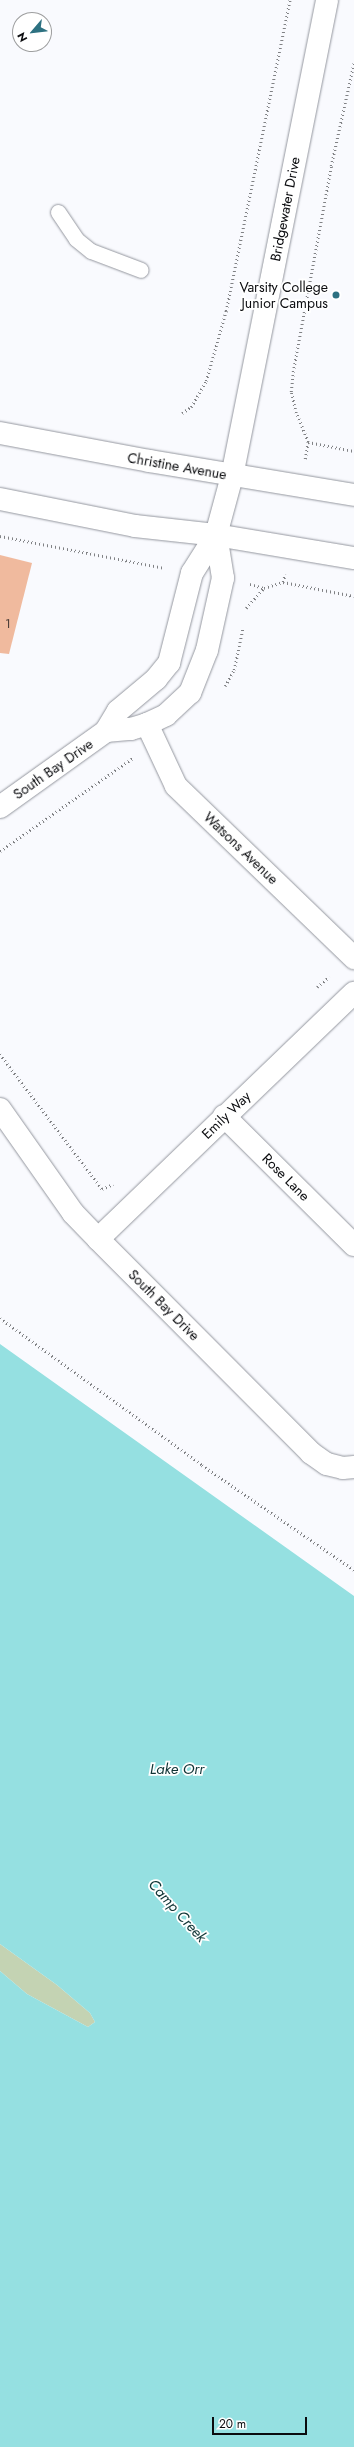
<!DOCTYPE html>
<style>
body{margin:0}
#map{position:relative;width:354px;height:2447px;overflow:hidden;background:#f9fafe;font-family:Jost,sans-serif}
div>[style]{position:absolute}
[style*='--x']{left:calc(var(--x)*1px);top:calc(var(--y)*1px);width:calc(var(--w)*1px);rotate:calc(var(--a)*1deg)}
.green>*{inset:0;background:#c4d3b3}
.water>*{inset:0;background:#95e0e1}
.building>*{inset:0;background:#f0ba9e}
.path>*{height:2.5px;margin-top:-1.25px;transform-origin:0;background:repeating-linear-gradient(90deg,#818285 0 1px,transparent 0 4px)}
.roads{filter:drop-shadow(0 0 1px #94979f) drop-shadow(0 0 1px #94979f)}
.service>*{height:15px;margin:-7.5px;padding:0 7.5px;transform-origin:7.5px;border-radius:7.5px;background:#fff}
.minor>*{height:22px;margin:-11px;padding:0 11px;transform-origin:11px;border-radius:11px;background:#fff}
.tertiary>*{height:22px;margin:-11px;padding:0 11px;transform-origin:11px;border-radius:11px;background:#fff}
.secondary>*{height:22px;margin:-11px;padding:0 11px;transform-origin:11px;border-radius:11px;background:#fff}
.dots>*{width:11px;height:11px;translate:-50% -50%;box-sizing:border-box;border:2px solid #fff;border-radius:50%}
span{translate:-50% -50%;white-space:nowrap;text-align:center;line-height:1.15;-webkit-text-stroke:3.5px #fff;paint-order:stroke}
.number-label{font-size:12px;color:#443833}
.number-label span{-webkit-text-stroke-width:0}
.street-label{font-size:14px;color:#0b0c0f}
.poi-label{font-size:14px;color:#0b0c0f}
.right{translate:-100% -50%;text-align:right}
.water-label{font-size:15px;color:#0f3435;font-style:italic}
.north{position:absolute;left:12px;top:12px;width:40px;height:40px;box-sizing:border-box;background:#fff;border:1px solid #9d9e9f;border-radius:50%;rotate:242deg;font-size:11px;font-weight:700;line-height:16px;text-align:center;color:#0b0c0f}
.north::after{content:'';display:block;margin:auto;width:14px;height:18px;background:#2d7181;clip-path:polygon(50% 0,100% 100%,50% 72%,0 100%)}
.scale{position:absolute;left:212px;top:2417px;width:95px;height:18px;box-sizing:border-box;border:2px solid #0b0c0f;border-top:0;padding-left:5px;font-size:12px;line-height:14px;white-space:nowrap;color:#0b0c0f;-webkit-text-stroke:3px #fff;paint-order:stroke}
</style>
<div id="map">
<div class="green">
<i style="clip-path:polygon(0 1944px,57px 1985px,90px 2013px,95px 2022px,88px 2027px,27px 1994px,0 1971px)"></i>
</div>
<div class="water">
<i style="clip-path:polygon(0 1344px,354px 1596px,354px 2447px,0 2447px,0 1971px,27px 1994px,88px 2027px,95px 2022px,90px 2013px,57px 1985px,0 1944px)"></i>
</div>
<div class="building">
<i style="clip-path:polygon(0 555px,32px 563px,9px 654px,0 653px)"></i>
</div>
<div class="path">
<i style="--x:182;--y:413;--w:11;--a:-34"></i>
<i style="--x:191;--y:407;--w:30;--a:-60"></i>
<i style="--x:206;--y:381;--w:73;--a:-74.1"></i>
<i style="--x:226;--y:311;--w:318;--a:-78.4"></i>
<i style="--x:308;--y:442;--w:47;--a:11.1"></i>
<i style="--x:305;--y:459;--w:17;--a:-80"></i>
<i style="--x:308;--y:442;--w:31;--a:-112"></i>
<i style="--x:296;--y:413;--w:22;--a:-103"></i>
<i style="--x:291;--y:392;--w:20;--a:-84"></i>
<i style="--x:293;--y:372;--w:209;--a:-79.5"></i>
<i style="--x:331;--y:166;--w:107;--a:-77.5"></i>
<i style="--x:0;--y:536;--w:167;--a:11"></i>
<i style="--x:283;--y:582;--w:8;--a:-76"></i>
<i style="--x:250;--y:584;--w:15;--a:16"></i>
<i style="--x:246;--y:608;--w:27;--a:-48"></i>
<i style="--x:264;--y:588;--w:20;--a:-18"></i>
<i style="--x:283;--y:582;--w:72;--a:11.2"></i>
<i style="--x:225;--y:686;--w:18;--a:-61"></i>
<i style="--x:234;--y:670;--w:44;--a:-78.2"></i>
<i style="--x:0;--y:851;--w:162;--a:-35"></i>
<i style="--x:317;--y:987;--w:16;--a:-40"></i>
<i style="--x:0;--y:1054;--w:169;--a:52.9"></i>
<i style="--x:102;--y:1189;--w:12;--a:-24"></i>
<i style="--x:0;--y:1318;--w:250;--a:36"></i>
<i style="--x:202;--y:1465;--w:185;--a:34.6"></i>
</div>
<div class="roads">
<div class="service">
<i style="--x:58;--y:212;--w:32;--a:56"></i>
<i style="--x:76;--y:239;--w:19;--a:39"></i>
<i style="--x:91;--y:251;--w:53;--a:20.8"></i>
</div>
<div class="minor">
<i style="--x:147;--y:724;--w:68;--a:64.9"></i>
<i style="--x:176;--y:786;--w:248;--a:44"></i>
<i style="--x:106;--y:731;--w:25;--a:-5"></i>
<i style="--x:131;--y:729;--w:17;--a:-17"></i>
<i style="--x:147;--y:724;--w:21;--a:-25"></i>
<i style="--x:166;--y:715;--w:33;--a:-43"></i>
<i style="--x:190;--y:693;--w:46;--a:-68.4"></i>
<i style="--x:207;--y:650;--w:74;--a:-77.5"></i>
<i style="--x:223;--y:578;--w:44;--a:-99.2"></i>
<i style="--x:0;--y:807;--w:130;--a:-35.6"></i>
<i style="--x:106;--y:731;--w:23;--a:-59"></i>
<i style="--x:118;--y:711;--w:50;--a:-40.1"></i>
<i style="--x:156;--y:679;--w:21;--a:-51"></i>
<i style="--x:169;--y:663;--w:93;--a:-75.7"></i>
<i style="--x:192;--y:573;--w:45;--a:-57.7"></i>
<i style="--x:0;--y:1109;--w:127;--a:54.9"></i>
<i style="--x:73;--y:1213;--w:36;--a:46"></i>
<i style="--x:98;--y:1239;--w:302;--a:45.1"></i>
<i style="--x:311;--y:1453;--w:19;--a:35"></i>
<i style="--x:327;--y:1464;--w:16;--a:14"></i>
<i style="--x:343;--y:1468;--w:11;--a:-5"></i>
<i style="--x:224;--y:1116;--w:183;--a:44.8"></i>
<i style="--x:98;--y:1239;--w:355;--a:-43.9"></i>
</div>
<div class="tertiary">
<i style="--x:216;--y:535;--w:61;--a:-74.8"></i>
<i style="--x:232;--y:476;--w:485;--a:-78.7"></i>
</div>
<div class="secondary">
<i style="--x:0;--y:433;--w:152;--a:10.6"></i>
<i style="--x:149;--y:461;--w:208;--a:9.4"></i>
<i style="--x:0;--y:499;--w:138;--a:11.3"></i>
<i style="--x:135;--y:526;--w:81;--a:6.3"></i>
<i style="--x:216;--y:535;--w:140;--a:9.5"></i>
</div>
</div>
<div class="dots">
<i style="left:336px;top:295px;background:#2d7181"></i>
</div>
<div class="number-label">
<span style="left:8px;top:625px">1</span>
</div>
<div class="street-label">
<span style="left:285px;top:209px;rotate:-79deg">Bridgewater Drive</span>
<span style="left:177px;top:466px;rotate:10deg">Christine Avenue</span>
<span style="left:53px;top:769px;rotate:-35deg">South Bay Drive</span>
<span style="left:241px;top:848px;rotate:44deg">Watsons Avenue</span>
<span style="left:226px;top:1115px;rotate:-44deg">Emily Way</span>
<span style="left:286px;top:1177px;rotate:45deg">Rose Lane</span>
<span style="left:164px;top:1305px;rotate:45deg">South Bay Drive</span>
</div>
<div class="poi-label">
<span class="right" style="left:328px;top:295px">Varsity College<br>Junior Campus</span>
</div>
<div class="water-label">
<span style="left:177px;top:1770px">Lake Orr</span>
<span style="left:177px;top:1911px;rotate:48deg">Camp Creek</span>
</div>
<div class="north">N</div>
<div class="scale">20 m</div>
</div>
